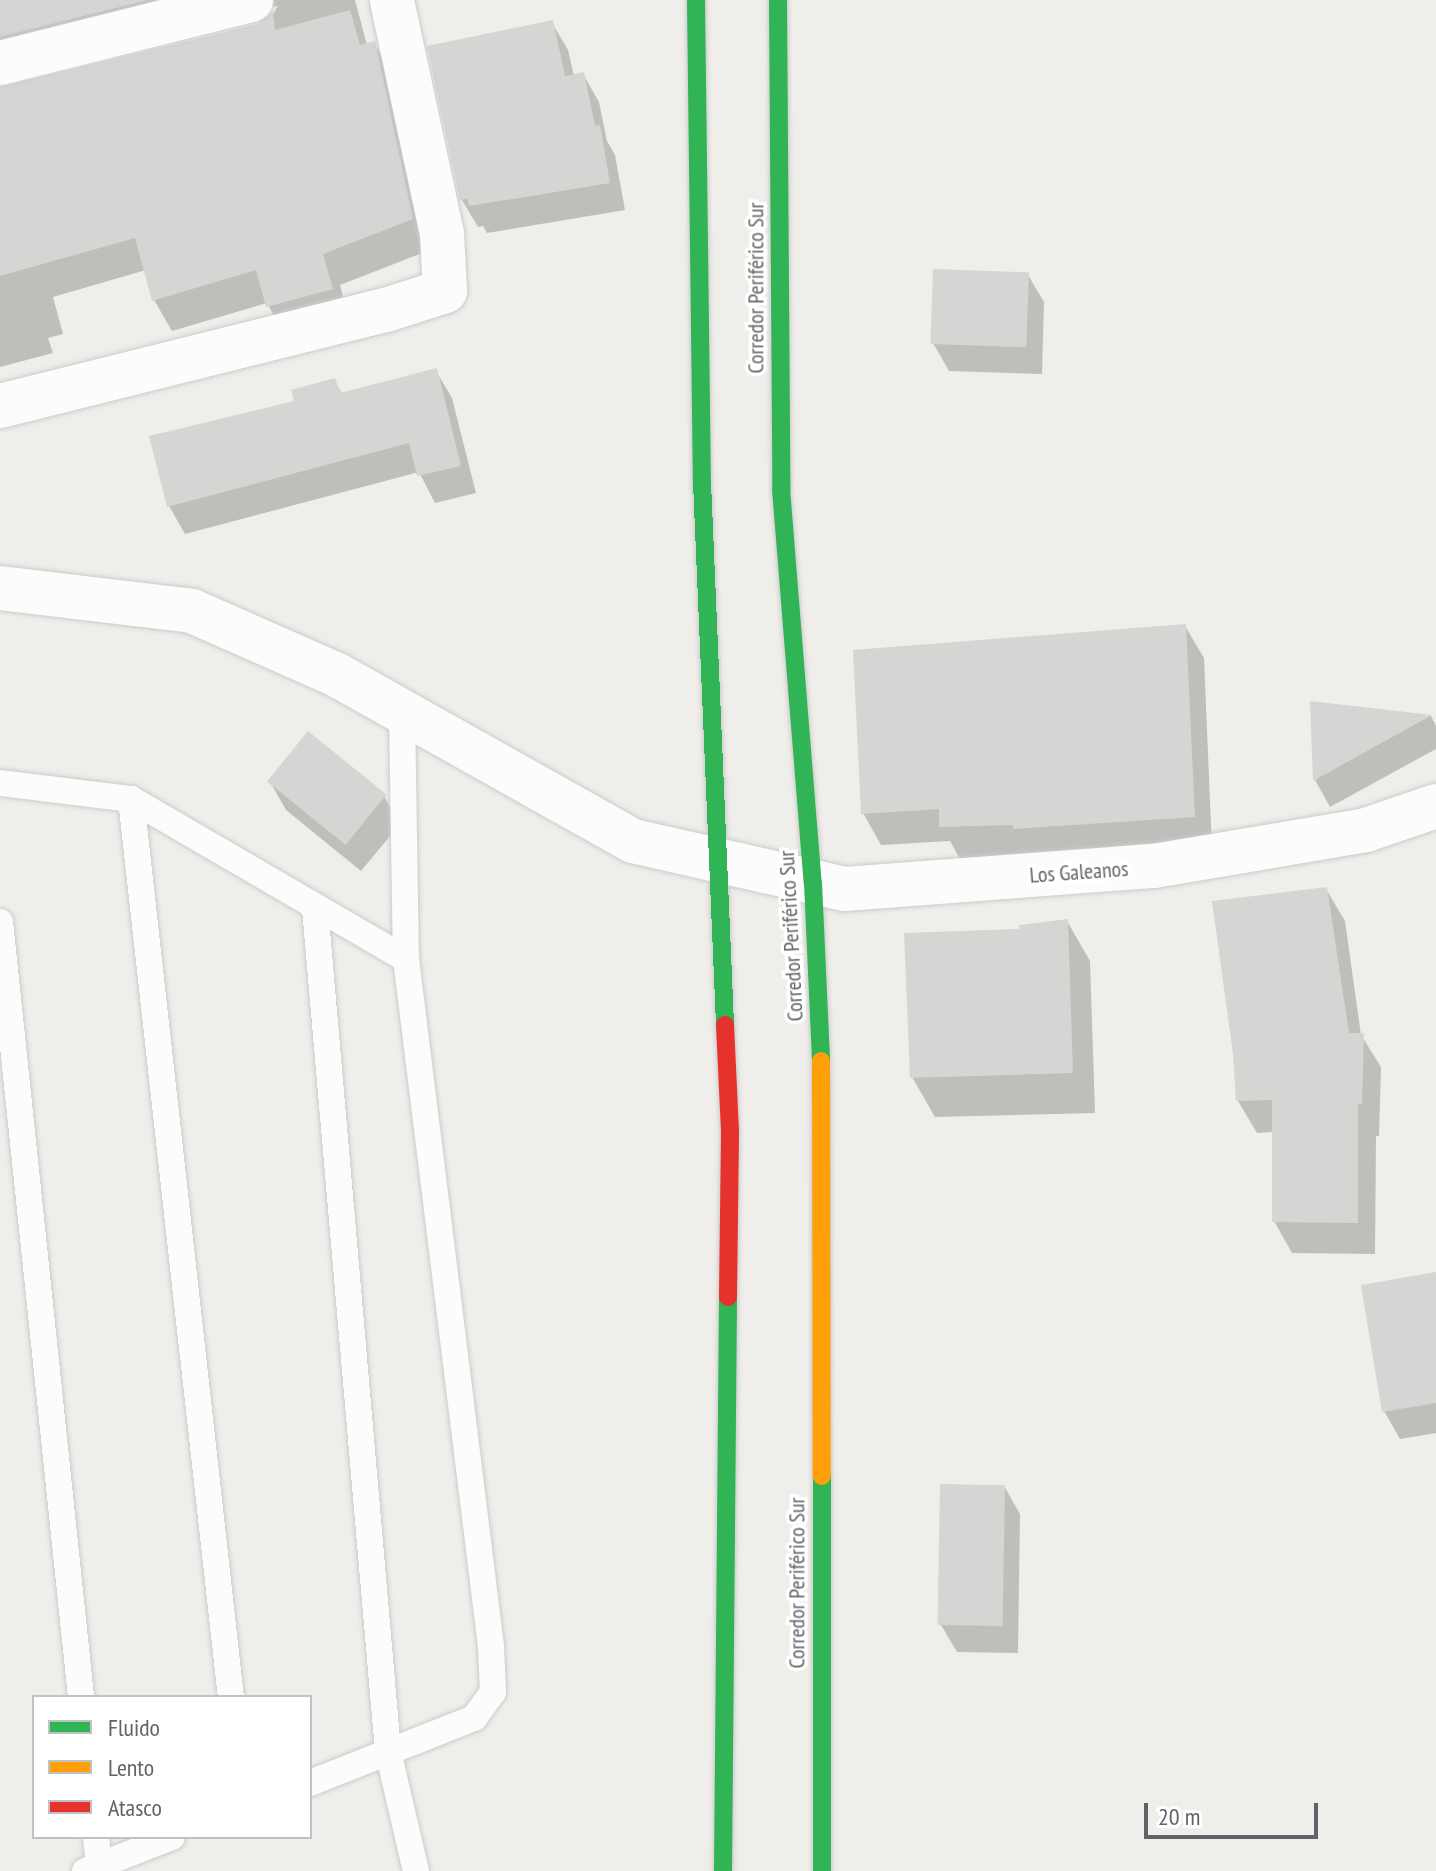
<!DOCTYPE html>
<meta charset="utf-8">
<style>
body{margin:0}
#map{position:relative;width:1436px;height:1871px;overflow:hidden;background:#efeeea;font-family:"PT Sans Narrow",sans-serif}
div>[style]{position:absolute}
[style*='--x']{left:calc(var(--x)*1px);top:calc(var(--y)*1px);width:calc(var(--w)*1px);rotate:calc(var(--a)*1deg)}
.shadow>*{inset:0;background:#0003}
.building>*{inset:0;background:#d6d5d3;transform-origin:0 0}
.roads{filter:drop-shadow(0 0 2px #cbcccc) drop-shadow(0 0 2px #cbcccc)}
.lane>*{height:26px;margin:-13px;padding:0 13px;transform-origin:13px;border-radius:13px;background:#fdfcfc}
.street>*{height:44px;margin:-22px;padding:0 22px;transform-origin:22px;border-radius:22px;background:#fdfcfc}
.fast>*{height:18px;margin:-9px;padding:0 9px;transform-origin:9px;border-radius:9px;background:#30b455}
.slow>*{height:18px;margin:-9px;padding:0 9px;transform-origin:9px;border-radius:9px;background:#ff9f0a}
.jam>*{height:18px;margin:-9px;padding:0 9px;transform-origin:9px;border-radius:9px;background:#e5322d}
span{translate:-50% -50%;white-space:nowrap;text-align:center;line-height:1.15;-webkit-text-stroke:7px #fff;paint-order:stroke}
.street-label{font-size:22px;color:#5f6368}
.legend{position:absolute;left:32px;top:1695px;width:280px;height:144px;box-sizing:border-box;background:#fff;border:2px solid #bfc1c3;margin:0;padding:10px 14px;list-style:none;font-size:24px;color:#5f6368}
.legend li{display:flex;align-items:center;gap:16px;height:40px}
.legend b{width:40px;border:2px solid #bfc1c3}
.scale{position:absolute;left:1144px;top:1803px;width:174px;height:36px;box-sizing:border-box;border:4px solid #5f6368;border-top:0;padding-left:10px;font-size:24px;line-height:28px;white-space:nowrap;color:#5f6368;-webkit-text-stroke:6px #fff;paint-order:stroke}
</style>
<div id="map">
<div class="shadow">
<i style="clip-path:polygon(0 0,355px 0,367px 45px,374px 43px,392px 74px,430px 250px,340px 285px,349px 320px,285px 337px,267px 303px,172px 331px,154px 300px,146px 270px,53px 297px,63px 334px,48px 338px,53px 353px,0 367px,0 127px,270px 19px,278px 6px,0 56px)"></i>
<i style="clip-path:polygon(552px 23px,568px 50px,574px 76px,583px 74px,599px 102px,607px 141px,615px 155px,625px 210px,487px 233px,483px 226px,478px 227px,462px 200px,430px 47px)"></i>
<i style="clip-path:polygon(1028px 275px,1044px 302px,1042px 374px,949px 371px,933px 343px)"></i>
<i style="clip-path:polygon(436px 371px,452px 398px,476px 493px,435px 503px,419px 472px,185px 534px,169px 506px,297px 402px,334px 380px,342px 394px)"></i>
<i style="clip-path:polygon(1185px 626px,1204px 658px,1212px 848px,960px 859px,950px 841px,881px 845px,863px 813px)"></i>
<i style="clip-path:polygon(1312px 704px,1431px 716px,1436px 726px,1436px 749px,1330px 807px,1315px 780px)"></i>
<i style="clip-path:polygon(270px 782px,384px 796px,400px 824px,361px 871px,286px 810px)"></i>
<i style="clip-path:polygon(1326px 889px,1345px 921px,1361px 1035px,1381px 1067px,1379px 1136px,1376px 1136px,1375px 1254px,1292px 1253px,1274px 1221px,1274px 1132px,1257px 1133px,1238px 1101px)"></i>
<i style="clip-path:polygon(1067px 921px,1090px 961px,1095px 1113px,935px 1117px,912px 1077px,1022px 931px)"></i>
<i style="clip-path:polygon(1436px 1274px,1436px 1433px,1400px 1439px,1384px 1411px)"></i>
<i style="clip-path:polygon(1004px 1486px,1020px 1514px,1018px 1653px,957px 1652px,941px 1625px)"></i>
</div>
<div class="building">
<i style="clip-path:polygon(0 0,148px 0,0 37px)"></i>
<i style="clip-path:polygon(350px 10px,360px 45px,375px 41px,413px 219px,323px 254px,333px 289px,266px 307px,256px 270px,152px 301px,135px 238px,0 276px,0 87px,257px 24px,273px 11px,275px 30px)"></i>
<i style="clip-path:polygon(553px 20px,565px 76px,584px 72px,595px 126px,600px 125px,610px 183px,469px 206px,467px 198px,460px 201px,427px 46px)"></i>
<i style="left:933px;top:269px;width:96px;height:75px;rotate:2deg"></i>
<i style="clip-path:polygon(437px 368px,461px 466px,417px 476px,409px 443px,167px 507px,149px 436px,294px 401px,291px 390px,335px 378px,340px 393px)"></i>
<i style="clip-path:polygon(1186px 624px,1195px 817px,1013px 829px,1013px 825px,939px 827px,939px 809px,861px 814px,853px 650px)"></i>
<i style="clip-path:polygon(1310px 701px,1432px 715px,1313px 781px)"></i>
<i style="left:308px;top:731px;width:101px;height:65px;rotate:39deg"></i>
<i style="clip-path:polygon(1327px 887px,1349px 1033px,1364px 1033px,1362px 1104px,1358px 1104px,1358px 1223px,1272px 1222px,1272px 1100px,1236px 1101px,1233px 1054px,1212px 901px)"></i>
<i style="clip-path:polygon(1068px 919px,1073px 1073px,910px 1078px,904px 933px,1019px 929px,1019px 925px)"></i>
<i style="clip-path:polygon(1436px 1272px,1436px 1403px,1382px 1412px,1361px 1285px)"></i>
<i style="left:940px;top:1484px;width:65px;height:141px;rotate:1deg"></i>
</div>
<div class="roads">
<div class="lane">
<i style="--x:402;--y:711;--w:248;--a:89.1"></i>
<i style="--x:0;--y:783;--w:132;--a:7"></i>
<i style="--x:131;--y:799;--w:318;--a:30.2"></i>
<i style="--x:406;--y:959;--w:692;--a:82.95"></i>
<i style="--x:491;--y:1646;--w:46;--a:87.5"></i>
<i style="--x:493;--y:1692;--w:32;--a:126"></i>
<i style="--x:474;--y:1718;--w:176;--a:158.4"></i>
<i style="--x:131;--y:799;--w:904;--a:83.65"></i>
<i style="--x:315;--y:908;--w:846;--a:85.05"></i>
<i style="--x:388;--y:1751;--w:123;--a:76.9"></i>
<i style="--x:0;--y:922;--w:779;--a:84.03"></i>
<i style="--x:96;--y:1837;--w:29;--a:84"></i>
<i style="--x:85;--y:1871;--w:93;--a:-21.3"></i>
</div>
<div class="street">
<i style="--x:0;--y:63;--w:259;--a:-14.1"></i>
<i style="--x:0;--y:406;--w:398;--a:-14"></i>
<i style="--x:386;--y:310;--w:62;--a:-17.9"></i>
<i style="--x:445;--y:291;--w:57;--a:-93"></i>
<i style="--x:442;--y:234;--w:239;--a:-102.1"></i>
<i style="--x:0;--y:588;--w:193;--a:6.8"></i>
<i style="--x:192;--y:611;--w:158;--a:23.8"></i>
<i style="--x:337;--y:675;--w:339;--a:29.3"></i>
<i style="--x:633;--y:841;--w:217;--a:12.8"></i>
<i style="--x:845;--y:889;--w:310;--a:-4.3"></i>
<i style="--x:1154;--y:866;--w:215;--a:-9.6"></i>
<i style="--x:1366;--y:830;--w:74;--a:-18.9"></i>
</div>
<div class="fast">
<i style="--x:696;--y:0;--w:482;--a:89.3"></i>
<i style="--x:702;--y:482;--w:543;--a:87.57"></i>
<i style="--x:778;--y:0;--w:489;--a:89.6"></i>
<i style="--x:781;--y:489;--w:395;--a:85.4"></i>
<i style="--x:813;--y:883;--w:178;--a:87.4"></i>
<i style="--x:822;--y:1476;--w:395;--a:90"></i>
<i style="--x:723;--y:1871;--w:574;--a:-89.5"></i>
</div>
<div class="slow">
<i style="--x:821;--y:1061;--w:415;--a:89.9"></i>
</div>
<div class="jam">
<i style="--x:725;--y:1025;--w:108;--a:87.3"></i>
<i style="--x:730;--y:1133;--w:164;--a:90.7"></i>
</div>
</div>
<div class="street-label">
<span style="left:756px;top:288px;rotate:-90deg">Corredor Periférico Sur</span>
<span style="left:1079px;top:872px;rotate:-4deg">Los Galeanos</span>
<span style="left:791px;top:936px;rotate:-93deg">Corredor Periférico Sur</span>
<span style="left:797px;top:1583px;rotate:-90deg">Corredor Periférico Sur</span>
</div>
<ul class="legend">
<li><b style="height:10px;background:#30b455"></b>Fluido</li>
<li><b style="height:10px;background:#ff9f0a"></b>Lento</li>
<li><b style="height:10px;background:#e5322d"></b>Atasco</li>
</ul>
<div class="scale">20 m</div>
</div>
